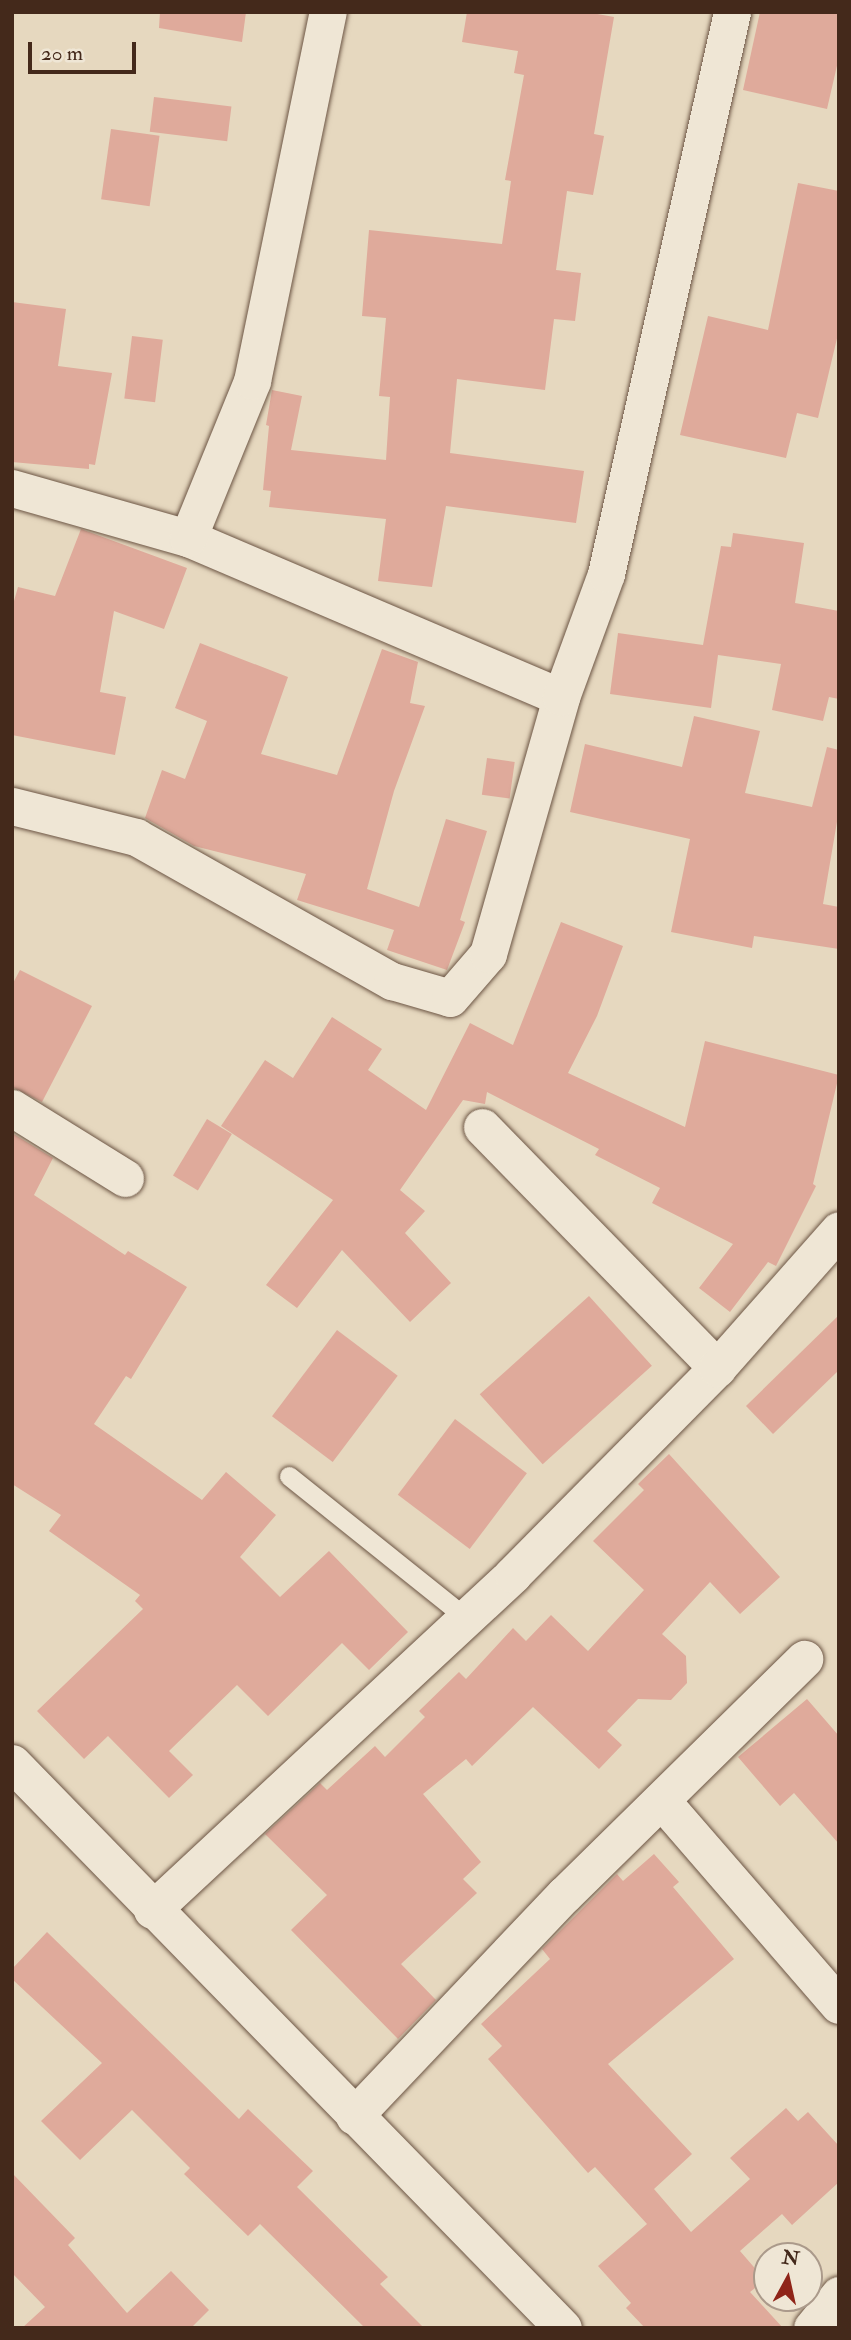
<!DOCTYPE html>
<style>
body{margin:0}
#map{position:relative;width:851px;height:2340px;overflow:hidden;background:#e6d8bf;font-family:"IM FELL Double Pica",serif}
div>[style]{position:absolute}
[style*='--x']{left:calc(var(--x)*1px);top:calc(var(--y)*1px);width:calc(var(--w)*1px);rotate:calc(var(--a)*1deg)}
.building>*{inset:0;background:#dfaa9b;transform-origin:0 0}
.roads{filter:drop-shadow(0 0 2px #6c5544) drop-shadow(0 0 2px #6c5544)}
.lane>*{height:19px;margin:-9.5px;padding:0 9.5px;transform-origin:9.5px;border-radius:9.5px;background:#efe6d5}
.street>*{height:37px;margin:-18.5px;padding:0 18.5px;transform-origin:18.5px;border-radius:18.5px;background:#efe6d5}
span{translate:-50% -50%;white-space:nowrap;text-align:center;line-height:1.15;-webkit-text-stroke:6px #efe6d5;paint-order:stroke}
.frame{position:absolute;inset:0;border:14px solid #44291b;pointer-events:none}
.north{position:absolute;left:753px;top:2242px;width:70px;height:70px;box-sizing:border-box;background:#efe6d5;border:2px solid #ab9a8b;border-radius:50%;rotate:8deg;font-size:19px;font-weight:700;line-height:28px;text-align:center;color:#44291b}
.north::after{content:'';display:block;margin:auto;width:24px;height:32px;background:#8f2418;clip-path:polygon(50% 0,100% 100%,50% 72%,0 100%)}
.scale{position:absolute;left:28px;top:42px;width:108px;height:32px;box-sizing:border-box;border:4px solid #44291b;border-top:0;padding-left:9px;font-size:21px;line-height:24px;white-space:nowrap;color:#44291b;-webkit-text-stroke:5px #efe6d5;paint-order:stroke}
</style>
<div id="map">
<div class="building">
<i style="clip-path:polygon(160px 12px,246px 12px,242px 42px,159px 28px)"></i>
<i style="clip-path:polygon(467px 12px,586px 12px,614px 17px,594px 134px,604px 136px,593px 195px,567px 191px,556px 270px,581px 273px,575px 321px,554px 319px,545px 390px,457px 379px,450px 453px,584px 471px,576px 523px,446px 506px,432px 587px,378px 581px,386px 519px,269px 507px,271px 491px,263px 490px,269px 426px,266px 425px,272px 390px,302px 396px,291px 450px,386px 460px,390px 397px,379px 396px,386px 318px,362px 316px,369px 230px,502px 244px,511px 181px,505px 180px,524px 75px,514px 73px,518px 51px,462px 42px)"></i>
<i style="clip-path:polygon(760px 12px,839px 12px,839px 57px,827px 109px,743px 90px)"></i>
<i style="left:154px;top:97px;width:78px;height:35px;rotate:7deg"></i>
<i style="left:111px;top:129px;width:49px;height:71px;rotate:8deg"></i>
<i style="clip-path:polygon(798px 183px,839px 191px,839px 330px,818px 418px,797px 413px,786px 458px,680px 435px,708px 316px,768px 330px)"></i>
<i style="clip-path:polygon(12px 302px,66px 309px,58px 366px,112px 373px,95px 465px,89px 464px,89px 469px,12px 462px)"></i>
<i style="left:132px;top:336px;width:31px;height:63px;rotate:7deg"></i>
<i style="clip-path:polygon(81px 529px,187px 568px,164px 629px,114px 611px,100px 692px,126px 697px,115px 755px,12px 735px,12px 608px,18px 587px,55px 596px)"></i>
<i style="clip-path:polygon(733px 533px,804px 543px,795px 603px,839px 611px,839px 699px,829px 697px,823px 721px,772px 710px,781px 664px,718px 655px,711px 708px,610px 694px,618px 633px,703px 645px,721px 546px,731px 547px)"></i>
<i style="clip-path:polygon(200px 643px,288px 677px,261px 754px,337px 775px,382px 649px,418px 662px,410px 703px,425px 706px,394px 791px,367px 889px,419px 907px,446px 819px,487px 831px,460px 920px,465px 922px,447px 970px,387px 950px,394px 930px,297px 900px,306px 874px,194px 846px,145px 818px,162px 770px,185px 779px,207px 721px,175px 708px)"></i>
<i style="clip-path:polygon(694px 716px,760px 731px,745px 793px,812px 807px,827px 747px,839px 750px,839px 810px,823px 904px,839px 907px,839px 949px,754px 936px,752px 948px,671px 932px,690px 839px,570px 812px,585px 744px,682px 767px)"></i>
<i style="left:487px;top:758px;width:28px;height:37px;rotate:8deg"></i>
<i style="clip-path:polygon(561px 922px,623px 946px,597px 1016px,568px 1073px,685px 1127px,705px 1041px,839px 1075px,813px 1184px,816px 1186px,776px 1266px,768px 1262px,730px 1312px,699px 1288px,733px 1244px,652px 1203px,660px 1188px,595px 1155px,599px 1149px,487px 1092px,485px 1104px,463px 1100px,400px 1190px,425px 1211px,405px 1233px,451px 1283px,410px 1322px,342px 1250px,297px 1308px,266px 1285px,333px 1200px,221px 1126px,265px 1060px,293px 1078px,332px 1017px,382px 1049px,368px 1070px,426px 1110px,470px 1023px,513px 1045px)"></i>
<i style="clip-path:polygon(20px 970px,92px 1006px,42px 1102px,12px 1087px,12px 985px)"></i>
<i style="left:207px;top:1119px;width:29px;height:66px;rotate:31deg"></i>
<i style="clip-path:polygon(12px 1133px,53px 1158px,34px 1195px,125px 1255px,128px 1251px,187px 1287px,131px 1379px,126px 1376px,94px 1424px,202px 1500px,226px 1472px,276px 1515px,240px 1557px,280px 1597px,329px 1551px,408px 1632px,369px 1670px,342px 1643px,268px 1716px,237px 1685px,169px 1751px,193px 1775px,169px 1798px,108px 1736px,84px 1759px,37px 1711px,143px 1609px,135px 1601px,140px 1595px,49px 1531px,61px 1515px,12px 1484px)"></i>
<i style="left:589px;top:1296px;width:94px;height:147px;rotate:48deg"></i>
<i style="clip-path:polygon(839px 1315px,839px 1370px,773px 1434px,746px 1406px)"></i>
<i style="left:337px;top:1330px;width:76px;height:108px;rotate:37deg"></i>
<i style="left:455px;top:1419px;width:90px;height:95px;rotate:37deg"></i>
<i style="clip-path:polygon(669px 1454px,780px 1577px,740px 1614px,710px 1582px,662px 1634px,686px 1656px,687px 1683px,671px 1700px,638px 1699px,607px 1731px,622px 1745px,599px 1769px,533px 1707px,472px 1766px,466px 1759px,423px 1794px,481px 1862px,463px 1879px,477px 1893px,401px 1964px,436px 2000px,398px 2039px,291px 1930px,327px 1895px,265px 1834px,320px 1783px,327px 1790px,375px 1746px,385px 1757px,425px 1717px,419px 1711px,459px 1672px,466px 1679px,513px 1628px,526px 1641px,551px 1615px,588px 1651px,644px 1590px,593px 1541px,644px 1490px,638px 1484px)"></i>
<i style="clip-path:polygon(807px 1699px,839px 1736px,839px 1844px,794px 1793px,780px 1806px,738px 1757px)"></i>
<i style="clip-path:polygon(654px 1854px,679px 1882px,673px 1887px,734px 1959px,608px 2064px,692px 2154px,654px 2189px,691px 2232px,750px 2179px,730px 2158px,786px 2108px,798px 2121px,808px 2112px,839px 2146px,839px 2182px,792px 2225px,782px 2214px,740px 2251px,765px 2280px,750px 2292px,783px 2328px,645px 2328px,626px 2308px,631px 2303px,598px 2266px,647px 2224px,595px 2167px,588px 2173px,488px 2059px,502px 2046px,481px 2024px,550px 1959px,542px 1949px,617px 1874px,623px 1881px)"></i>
<i style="clip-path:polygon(47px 1932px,239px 2119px,248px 2109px,313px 2171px,297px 2187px,388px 2277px,380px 2284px,424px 2328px,365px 2328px,260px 2224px,248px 2236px,184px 2174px,190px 2168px,132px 2110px,80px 2160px,41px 2121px,102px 2063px,12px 1979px,12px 1969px)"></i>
<i style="clip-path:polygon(12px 2173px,75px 2238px,68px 2245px,127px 2313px,171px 2271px,209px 2310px,191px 2328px,22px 2328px,45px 2307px,12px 2273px)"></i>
</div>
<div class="roads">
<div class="lane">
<i style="--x:289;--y:1476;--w:227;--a:38.7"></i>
</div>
<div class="street">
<i style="--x:12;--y:488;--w:183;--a:15.9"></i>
<i style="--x:188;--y:538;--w:405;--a:23.1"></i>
<i style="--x:188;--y:538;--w:170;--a:-67.8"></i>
<i style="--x:252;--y:381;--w:377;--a:-78.4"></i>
<i style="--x:12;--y:806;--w:128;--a:14"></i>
<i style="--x:136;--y:837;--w:294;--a:29.4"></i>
<i style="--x:392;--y:981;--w:60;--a:16.3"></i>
<i style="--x:450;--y:998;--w:58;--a:-49.2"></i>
<i style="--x:488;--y:954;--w:267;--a:-74.1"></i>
<i style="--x:561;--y:697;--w:131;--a:-69.9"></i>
<i style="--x:606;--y:574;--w:576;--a:-77.36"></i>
<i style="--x:12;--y:1108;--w:133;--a:31.8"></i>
<i style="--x:482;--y:1127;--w:337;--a:45.7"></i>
<i style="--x:12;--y:1763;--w:789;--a:45.72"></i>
<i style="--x:662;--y:1801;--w:270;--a:49.1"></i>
<i style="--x:152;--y:1910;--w:493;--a:-42.9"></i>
<i style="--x:513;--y:1574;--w:290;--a:-45.3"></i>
<i style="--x:717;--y:1368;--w:184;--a:-48.5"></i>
<i style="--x:354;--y:2116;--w:305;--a:-46.5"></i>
<i style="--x:564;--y:1895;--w:337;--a:-44.5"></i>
<i style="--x:812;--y:2328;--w:43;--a:-50.7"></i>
</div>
</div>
<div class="frame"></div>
<div class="north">N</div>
<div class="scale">20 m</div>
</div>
